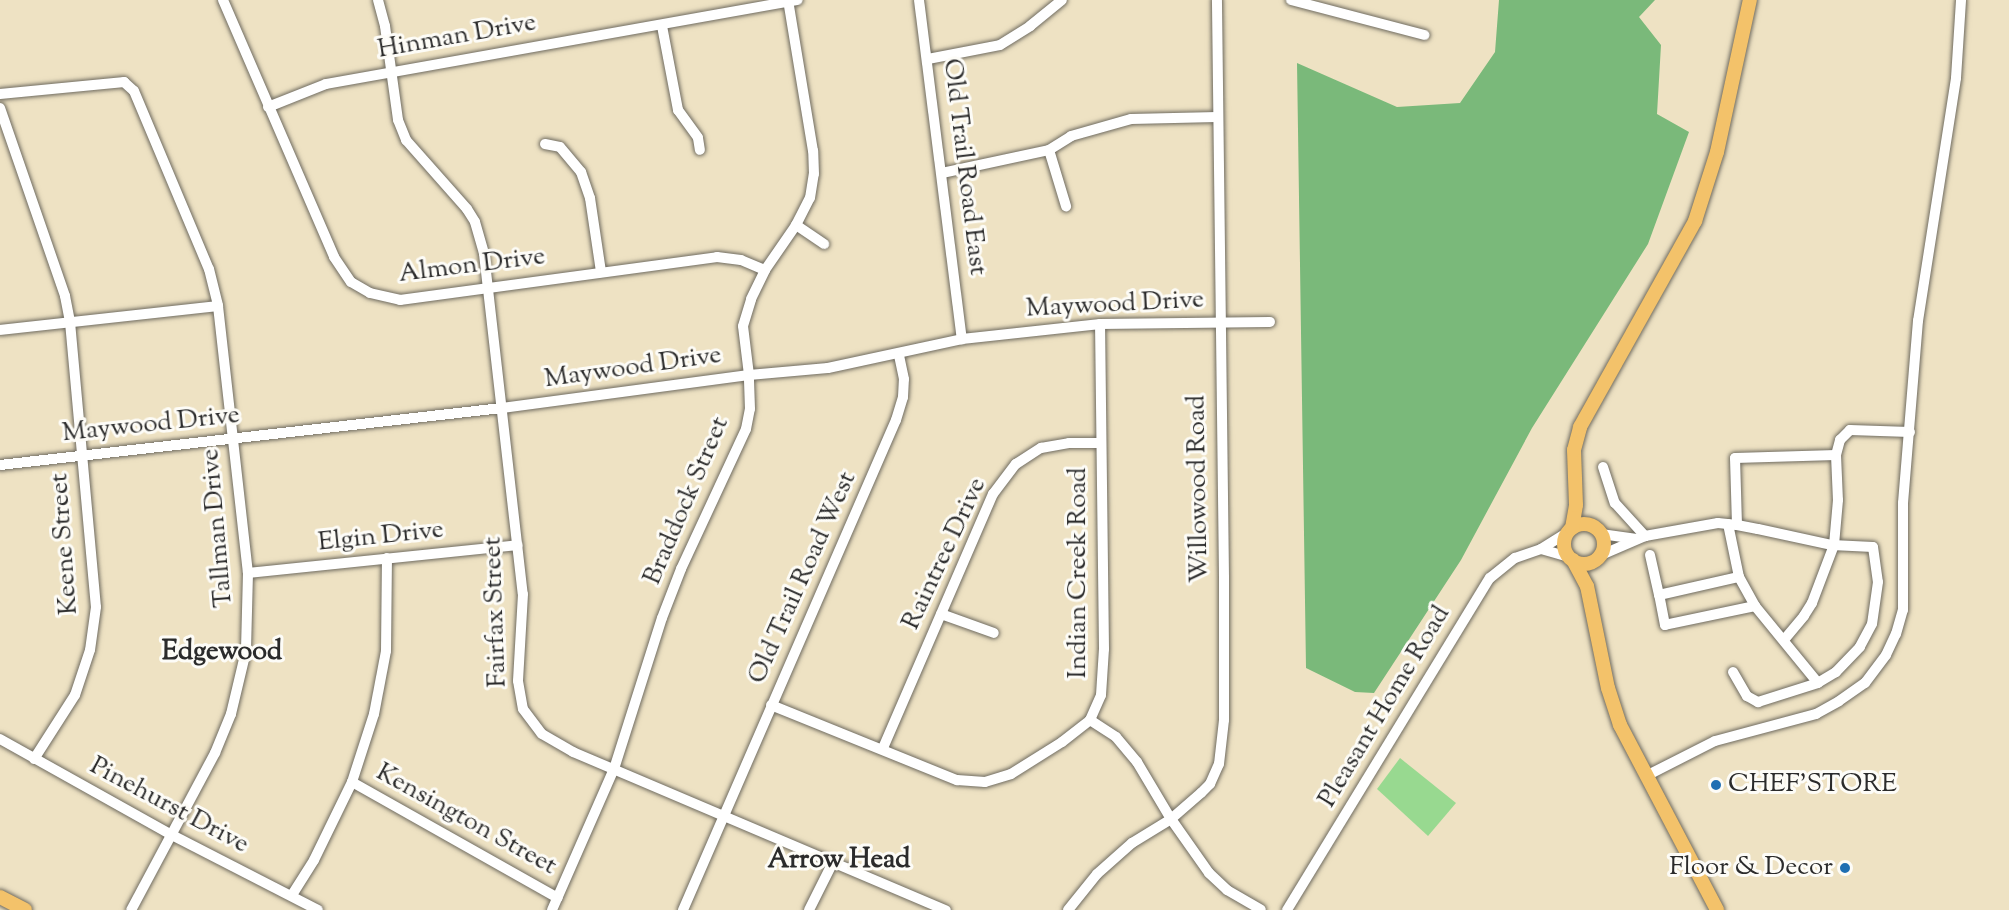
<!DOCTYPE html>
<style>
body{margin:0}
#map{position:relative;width:2009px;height:910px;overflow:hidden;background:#eee2c3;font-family:"Sorts Mill Goudy",serif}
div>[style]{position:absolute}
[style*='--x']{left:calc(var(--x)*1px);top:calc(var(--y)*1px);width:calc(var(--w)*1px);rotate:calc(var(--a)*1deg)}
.green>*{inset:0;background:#98d990}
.forest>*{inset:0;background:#7ab97a}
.roads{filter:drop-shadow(0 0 2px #6f6b60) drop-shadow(0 0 2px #6f6b60)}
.minor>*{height:10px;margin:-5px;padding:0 5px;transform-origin:5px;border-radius:5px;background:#fff}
.major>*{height:14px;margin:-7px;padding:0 7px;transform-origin:7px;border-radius:7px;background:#f3c26a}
.major>.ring{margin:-7px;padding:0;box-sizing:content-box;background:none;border:14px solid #f3c26a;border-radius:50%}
.dots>*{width:16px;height:16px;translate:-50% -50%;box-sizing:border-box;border:3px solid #fdfcf7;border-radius:50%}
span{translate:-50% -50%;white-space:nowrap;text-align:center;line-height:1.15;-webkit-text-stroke:6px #fdfcf7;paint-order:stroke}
.street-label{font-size:26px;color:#2b2b2b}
.poi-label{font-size:26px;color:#2b2b2b}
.left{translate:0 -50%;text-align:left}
.right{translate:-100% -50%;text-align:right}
.neighbourhood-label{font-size:27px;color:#2b2b2b;font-weight:700}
</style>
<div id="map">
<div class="green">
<i style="clip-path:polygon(1400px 758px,1456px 803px,1428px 836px,1377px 789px)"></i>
</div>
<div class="forest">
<i style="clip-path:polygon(1499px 0,1655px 0,1639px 17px,1661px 45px,1657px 114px,1689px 132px,1648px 244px,1532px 428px,1461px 560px,1374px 693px,1355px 692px,1306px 668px,1297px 63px,1397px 107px,1460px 103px,1495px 52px)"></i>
</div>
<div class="roads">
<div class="minor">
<i style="--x:223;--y:0;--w:280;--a:66.6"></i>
<i style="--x:334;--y:257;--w:30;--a:56"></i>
<i style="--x:351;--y:282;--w:22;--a:30"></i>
<i style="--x:370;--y:293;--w:31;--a:13"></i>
<i style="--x:400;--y:300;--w:320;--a:-7.7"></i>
<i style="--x:717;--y:257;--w:24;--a:7"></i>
<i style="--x:741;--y:260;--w:26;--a:23"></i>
<i style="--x:378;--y:0;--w:27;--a:75"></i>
<i style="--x:385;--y:26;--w:95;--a:82.1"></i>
<i style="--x:398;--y:120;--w:22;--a:68"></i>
<i style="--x:406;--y:140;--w:92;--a:48.5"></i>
<i style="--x:467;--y:209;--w:15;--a:58"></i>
<i style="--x:475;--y:222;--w:33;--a:74"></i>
<i style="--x:484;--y:254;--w:342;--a:83.5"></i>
<i style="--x:523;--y:594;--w:87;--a:93.3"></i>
<i style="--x:518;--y:681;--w:28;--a:80"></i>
<i style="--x:523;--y:709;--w:31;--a:53"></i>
<i style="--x:542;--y:734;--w:36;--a:30"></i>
<i style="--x:573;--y:752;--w:405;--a:23"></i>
<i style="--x:919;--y:0;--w:342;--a:82.8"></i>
<i style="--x:1291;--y:0;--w:138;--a:14.7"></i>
<i style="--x:662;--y:26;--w:86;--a:79.2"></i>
<i style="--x:678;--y:110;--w:34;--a:54"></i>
<i style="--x:698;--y:138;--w:12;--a:81"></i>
<i style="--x:928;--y:59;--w:73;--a:-11"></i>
<i style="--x:1000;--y:45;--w:36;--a:-32"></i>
<i style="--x:1030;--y:26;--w:41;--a:-39.1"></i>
<i style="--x:0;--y:94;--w:125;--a:-5.5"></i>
<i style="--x:124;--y:82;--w:13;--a:42"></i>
<i style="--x:134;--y:91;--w:193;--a:67.2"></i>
<i style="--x:209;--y:269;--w:38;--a:76"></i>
<i style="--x:218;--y:306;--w:269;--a:83.6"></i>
<i style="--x:248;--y:573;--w:78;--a:91.5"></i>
<i style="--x:246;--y:651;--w:65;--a:103.4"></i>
<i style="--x:231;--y:714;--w:42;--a:112.3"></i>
<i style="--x:215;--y:753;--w:178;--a:118.1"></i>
<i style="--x:268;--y:107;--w:62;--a:-21.6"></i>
<i style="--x:326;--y:84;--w:479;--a:-10.1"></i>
<i style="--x:0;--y:108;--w:199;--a:70.9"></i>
<i style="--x:65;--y:296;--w:26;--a:79"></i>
<i style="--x:70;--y:322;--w:286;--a:84.8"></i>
<i style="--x:96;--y:607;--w:43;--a:97.9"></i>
<i style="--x:90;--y:650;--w:47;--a:108.4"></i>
<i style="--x:75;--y:695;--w:76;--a:122.6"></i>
<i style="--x:545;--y:144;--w:15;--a:11"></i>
<i style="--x:560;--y:147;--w:33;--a:50"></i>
<i style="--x:581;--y:172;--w:28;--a:71"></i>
<i style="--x:590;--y:198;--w:75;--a:81.5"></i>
<i style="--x:1049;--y:150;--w:59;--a:73.1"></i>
<i style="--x:942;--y:173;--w:109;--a:-12.1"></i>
<i style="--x:1049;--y:150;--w:26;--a:-32"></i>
<i style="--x:1071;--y:136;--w:62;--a:-15.8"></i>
<i style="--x:1131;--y:119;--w:86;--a:-1.3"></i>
<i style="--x:796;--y:225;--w:34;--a:34"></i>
<i style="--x:0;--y:330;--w:219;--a:-6.3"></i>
<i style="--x:1836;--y:455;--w:16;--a:-75"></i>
<i style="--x:1840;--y:440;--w:14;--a:-45"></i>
<i style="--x:1850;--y:430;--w:60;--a:1.9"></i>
<i style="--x:0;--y:465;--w:505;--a:-6.48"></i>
<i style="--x:502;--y:408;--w:249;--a:-7.6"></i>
<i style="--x:749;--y:375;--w:79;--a:-5.1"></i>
<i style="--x:828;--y:368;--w:137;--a:-12.2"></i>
<i style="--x:962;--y:339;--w:139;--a:-6.2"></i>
<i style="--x:1100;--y:324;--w:170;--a:-0.7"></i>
<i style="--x:1603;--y:467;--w:38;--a:72"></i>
<i style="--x:1615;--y:503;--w:45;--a:47.7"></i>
<i style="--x:1737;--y:525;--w:67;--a:-91.7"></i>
<i style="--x:1735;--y:458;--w:101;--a:-1.7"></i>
<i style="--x:1836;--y:455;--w:45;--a:87.5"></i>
<i style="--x:1838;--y:500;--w:45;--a:95.1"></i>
<i style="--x:1834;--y:545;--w:62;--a:110.8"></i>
<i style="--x:1812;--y:603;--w:15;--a:122"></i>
<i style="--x:1804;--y:616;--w:31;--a:130"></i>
<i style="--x:1601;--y:534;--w:36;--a:8"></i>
<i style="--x:1541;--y:549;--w:29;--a:16"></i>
<i style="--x:1650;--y:555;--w:41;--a:77.3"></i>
<i style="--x:1599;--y:556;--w:50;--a:-23.5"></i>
<i style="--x:1645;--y:536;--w:74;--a:-10.1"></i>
<i style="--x:1718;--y:523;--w:19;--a:6"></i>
<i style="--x:1737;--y:525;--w:21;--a:11"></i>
<i style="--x:1758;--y:529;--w:76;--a:12.2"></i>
<i style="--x:1832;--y:545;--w:41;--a:2.8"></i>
<i style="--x:1873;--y:547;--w:35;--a:82"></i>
<i style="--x:1878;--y:582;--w:42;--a:98.1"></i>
<i style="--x:1872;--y:624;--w:26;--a:118"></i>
<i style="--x:1860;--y:647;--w:35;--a:134"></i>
<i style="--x:1836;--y:672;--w:21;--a:149"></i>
<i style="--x:1818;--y:683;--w:99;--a:-129.3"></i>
<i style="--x:1755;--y:606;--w:92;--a:168.1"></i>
<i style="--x:1665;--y:625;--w:31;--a:-101"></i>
<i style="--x:1659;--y:595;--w:82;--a:-12.7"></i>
<i style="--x:1739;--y:577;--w:54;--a:-101.7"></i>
<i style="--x:248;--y:573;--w:271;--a:-5.9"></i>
<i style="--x:1739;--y:577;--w:33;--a:61"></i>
<i style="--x:941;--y:614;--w:56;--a:19.7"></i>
<i style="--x:1733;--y:672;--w:28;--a:60"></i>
<i style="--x:1747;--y:696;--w:13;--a:29"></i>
<i style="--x:1758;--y:702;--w:63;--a:-17.6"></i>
<i style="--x:771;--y:705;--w:201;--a:22"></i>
<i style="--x:957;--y:780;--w:28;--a:4"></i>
<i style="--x:985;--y:782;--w:27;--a:-17"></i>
<i style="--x:1011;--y:774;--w:60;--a:-32.1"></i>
<i style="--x:1062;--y:742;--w:36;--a:-38"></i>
<i style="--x:1090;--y:720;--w:27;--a:-66"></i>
<i style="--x:1101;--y:695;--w:46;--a:-86.3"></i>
<i style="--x:1104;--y:649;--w:325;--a:-90.7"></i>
<i style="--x:1090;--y:720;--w:31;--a:33"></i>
<i style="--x:1116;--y:737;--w:33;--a:50"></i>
<i style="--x:1137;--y:762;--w:66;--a:59.2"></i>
<i style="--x:1171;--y:819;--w:66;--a:54.9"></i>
<i style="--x:1209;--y:873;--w:25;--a:43"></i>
<i style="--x:1227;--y:890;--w:39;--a:30"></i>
<i style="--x:0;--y:739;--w:197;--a:29.2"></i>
<i style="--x:172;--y:835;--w:164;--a:27.2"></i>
<i style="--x:883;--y:748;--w:277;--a:-66.6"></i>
<i style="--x:993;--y:494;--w:38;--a:-53"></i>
<i style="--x:1016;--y:464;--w:30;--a:-33"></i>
<i style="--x:1041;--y:448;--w:28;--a:-10"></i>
<i style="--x:1069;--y:443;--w:32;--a:0"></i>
<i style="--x:1646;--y:776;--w:77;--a:-26.9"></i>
<i style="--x:1715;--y:741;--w:105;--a:-15"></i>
<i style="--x:1816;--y:714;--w:26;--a:-29"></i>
<i style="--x:1839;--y:701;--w:32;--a:-35"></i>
<i style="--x:1865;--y:683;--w:35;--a:-53"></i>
<i style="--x:1886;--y:655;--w:23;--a:-65"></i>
<i style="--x:1896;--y:634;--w:25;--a:-74"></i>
<i style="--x:1903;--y:610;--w:107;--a:-90"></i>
<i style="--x:1903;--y:503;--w:183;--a:-85.3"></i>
<i style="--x:1918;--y:321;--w:246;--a:-81.1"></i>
<i style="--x:1956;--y:78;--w:78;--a:-86.3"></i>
<i style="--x:352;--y:782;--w:236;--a:29.4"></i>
<i style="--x:292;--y:895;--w:41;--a:-57.8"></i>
<i style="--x:314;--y:860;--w:87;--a:-64"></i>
<i style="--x:352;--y:782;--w:71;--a:-72.1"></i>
<i style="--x:374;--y:714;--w:64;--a:-79.2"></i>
<i style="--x:386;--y:651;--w:93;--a:-89.4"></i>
<i style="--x:552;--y:910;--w:154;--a:-66.3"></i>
<i style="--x:614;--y:769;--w:158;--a:-72.4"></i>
<i style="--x:662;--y:618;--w:53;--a:-68.8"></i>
<i style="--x:681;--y:569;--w:154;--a:-65.1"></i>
<i style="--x:746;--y:429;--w:20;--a:-79"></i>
<i style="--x:750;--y:409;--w:34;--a:-92"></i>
<i style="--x:749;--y:375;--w:49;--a:-97"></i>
<i style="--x:743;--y:326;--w:28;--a:-73"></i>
<i style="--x:751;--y:299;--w:32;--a:-64"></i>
<i style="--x:765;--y:270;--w:55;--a:-55.4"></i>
<i style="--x:796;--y:225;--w:30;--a:-63"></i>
<i style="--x:810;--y:198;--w:24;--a:-81"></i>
<i style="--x:814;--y:174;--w:23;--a:-92"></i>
<i style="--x:813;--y:151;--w:153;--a:-99.4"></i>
<i style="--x:683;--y:910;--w:534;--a:-66.51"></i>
<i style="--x:896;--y:420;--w:24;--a:-73"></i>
<i style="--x:903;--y:397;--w:18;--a:-87"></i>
<i style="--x:904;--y:379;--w:25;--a:-102"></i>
<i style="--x:809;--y:910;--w:54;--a:-63.4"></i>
<i style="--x:1068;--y:910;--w:46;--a:-51.1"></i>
<i style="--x:1097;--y:874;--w:47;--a:-41.5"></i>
<i style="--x:1132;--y:843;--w:46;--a:-31.6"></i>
<i style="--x:1171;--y:819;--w:40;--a:-41"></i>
<i style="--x:1201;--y:793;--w:13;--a:-45"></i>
<i style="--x:1210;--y:784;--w:22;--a:-66"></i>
<i style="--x:1219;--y:764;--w:44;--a:-83.5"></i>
<i style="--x:1224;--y:720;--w:143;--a:-90"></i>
<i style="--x:1224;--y:577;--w:577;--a:-90.7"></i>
<i style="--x:1287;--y:910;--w:389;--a:-58.6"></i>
<i style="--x:1490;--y:578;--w:32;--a:-39"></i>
<i style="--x:1515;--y:558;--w:28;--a:-19"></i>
<i style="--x:1541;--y:549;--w:32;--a:-32"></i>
</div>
<div class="major">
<i class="ring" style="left:1564px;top:524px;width:26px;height:26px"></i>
<i style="--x:1572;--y:528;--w:23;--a:-80"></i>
<i style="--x:1576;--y:505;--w:55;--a:-92.1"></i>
<i style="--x:1574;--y:450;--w:24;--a:-75"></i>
<i style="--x:1580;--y:427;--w:236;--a:-60.8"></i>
<i style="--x:1695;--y:221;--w:72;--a:-72.3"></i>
<i style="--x:1717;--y:152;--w:156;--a:-77.8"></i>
<i style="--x:1573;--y:560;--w:30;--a:62"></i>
<i style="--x:1587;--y:586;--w:104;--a:78.4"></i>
<i style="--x:1608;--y:688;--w:39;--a:72"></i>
<i style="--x:1620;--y:725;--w:209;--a:62.3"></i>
<i style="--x:0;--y:897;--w:28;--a:27"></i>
</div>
</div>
<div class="dots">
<i style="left:1716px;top:785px;background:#1f6fb2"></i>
<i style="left:1845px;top:868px;background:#1f6fb2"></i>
</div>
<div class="street-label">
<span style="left:457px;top:37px;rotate:-10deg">Hinman Drive</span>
<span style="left:964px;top:167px;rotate:83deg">Old Trail Road East</span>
<span style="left:472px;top:266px;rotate:-7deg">Almon Drive</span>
<span style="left:1115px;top:305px;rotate:-3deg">Maywood Drive</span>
<span style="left:633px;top:368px;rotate:-8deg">Maywood Drive</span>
<span style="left:151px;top:425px;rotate:-6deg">Maywood Drive</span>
<span style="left:1199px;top:489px;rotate:-91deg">Willowood Road</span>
<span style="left:687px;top:501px;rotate:-67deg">Braddock Street</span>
<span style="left:218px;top:528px;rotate:-95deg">Tallman Drive</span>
<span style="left:381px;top:537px;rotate:-6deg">Elgin Drive</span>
<span style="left:65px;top:544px;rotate:-94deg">Keene Street</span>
<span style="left:945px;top:554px;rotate:-65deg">Raintree Drive</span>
<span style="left:1079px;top:573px;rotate:-90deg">Indian Creek Road</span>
<span style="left:803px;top:578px;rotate:-66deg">Old Trail Road West</span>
<span style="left:496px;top:612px;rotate:-92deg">Fairfax Street</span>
<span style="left:1385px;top:707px;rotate:-59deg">Pleasant Home Road</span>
<span style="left:169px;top:806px;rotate:28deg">Pinehurst Drive</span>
<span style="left:466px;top:820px;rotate:29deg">Kensington Street</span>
</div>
<div class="poi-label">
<span class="left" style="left:1728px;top:785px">CHEF'STORE</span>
<span class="right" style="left:1833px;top:868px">Floor &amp; Decor</span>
</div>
<div class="neighbourhood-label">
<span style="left:222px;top:653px">Edgewood</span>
<span style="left:839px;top:861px">Arrow Head</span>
</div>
</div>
